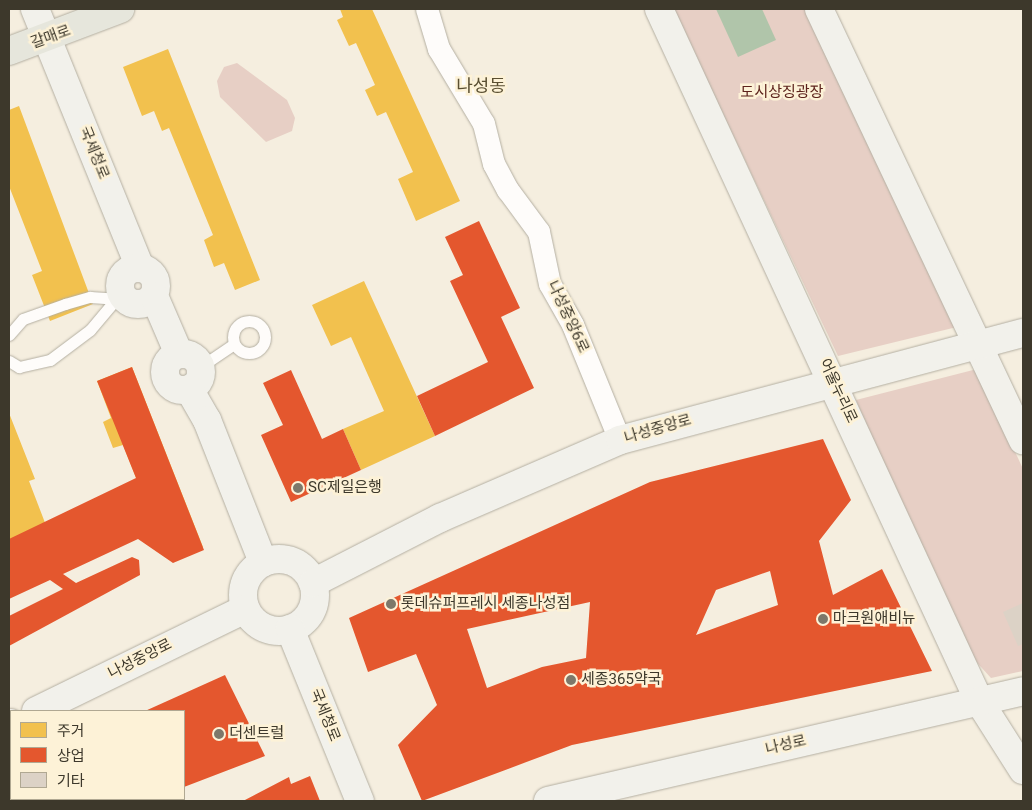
<!DOCTYPE html>
<meta charset="utf-8">
<style>
body{margin:0}
#map{position:relative;width:1032px;height:810px;overflow:hidden;background:#f5eedf;font-family:Roboto,"Noto Sans KR",sans-serif}
div>[style]{position:absolute}
[style*='--x']{left:calc(var(--x)*1px);top:calc(var(--y)*1px);width:calc(var(--w)*1px);rotate:calc(var(--a)*1deg)}
.green>*{inset:0;background:#e7cfc5}
.water>*{inset:0;background:#b0c5aa}
.homes>*{inset:0;background:#f2c14e}
.shops>*{inset:0;background:#e4572e}
.building>*{inset:0;background:#dcd2c6}
.roads{filter:drop-shadow(0 0 1px #b4afa2) drop-shadow(0 0 1px #b4afa2)}
.lane>*{height:11px;margin:-5.5px;padding:0 5.5px;transform-origin:5.5px;border-radius:5.5px;background:#fefcfa}
.lane>.ring{margin:-5.5px;padding:0;box-sizing:content-box;background:none;border:11px solid #fefcfa;border-radius:50%}
.street>*{height:22px;margin:-11px;padding:0 11px;transform-origin:11px;border-radius:11px;background:#fefcfa}
.secondary>*{height:28px;margin:-14px;padding:0 14px;transform-origin:14px;border-radius:14px;background:#f2f1eb}
.secondary>.ring{margin:-14px;padding:0;box-sizing:content-box;background:none;border:28px solid #f2f1eb;border-radius:50%}
.primary>*{height:28px;margin:-14px;padding:0 14px;transform-origin:14px;border-radius:14px;background:#e6e6dc}
.dots>*{width:14px;height:14px;translate:-50% -50%;box-sizing:border-box;border:2px solid #fdf2d7;border-radius:50%}
span{translate:-50% -50%;white-space:nowrap;text-align:center;line-height:1.15;-webkit-text-stroke:5px #fdf2d7;paint-order:stroke}
.street-label{font-size:15px;color:#3d382b}
.park-label{font-size:15px;color:#5d231c}
.poi-label{font-size:15px;color:#3d382b}
.left{translate:0 -50%;text-align:left}
.quarter-label{font-size:18px;color:#5a4f32}
.frame{position:absolute;inset:0;border:10px solid #3d382b;pointer-events:none}
.legend{position:absolute;left:10px;top:710px;width:175px;height:90px;box-sizing:border-box;background:#fdf2d7;border:1px solid #b0a892;margin:0;padding:6px 9px;list-style:none;font-size:15px;color:#3d382b}
.legend li{display:flex;align-items:center;gap:10px;height:25px}
.legend b{width:25px;border:1px solid #b0a892}
</style>
<div id="map">
<div class="green">
<i style="clip-path:polygon(673px 9px,811px 9px,961px 326px,838px 356px)"></i>
<i style="clip-path:polygon(237px 63px,287px 100px,295px 118px,292px 131px,266px 142px,220px 97px,217px 81px,224px 67px)"></i>
<i style="clip-path:polygon(977px 369px,1023px 469px,1023px 671px,991px 678px,961px 645px,856px 400px)"></i>
</div>
<div class="water">
<i style="clip-path:polygon(716px 9px,762px 9px,776px 40px,738px 57px)"></i>
</div>
<div class="homes">
<i style="clip-path:polygon(340px 9px,372px 9px,460px 201px,416px 221px,398px 179px,413px 172px,386px 112px,377px 116px,365px 90px,375px 85px,356px 43px,349px 46px,337px 20px,343px 17px)"></i>
<i style="clip-path:polygon(168px 49px,260px 280px,235px 290px,224px 263px,214px 267px,204px 240px,213px 235px,169px 128px,162px 131px,154px 111px,142px 116px,123px 67px)"></i>
<i style="clip-path:polygon(19px 106px,93px 304px,50px 321px,32px 275px,42px 271px,9px 186px,9px 110px)"></i>
<i style="clip-path:polygon(364px 281px,435px 436px,361px 470px,343px 429px,384px 411px,351px 337px,331px 346px,312px 305px)"></i>
<i style="clip-path:polygon(132px 367px,203px 547px,174px 560px,159px 525px,150px 529px,138px 500px,144px 498px,123px 445px,113px 448px,103px 422px,111px 418px,97px 381px)"></i>
<i style="clip-path:polygon(9px 413px,35px 479px,29px 481px,57px 554px,28px 565px,18px 540px,9px 544px)"></i>
</div>
<div class="shops">
<i style="clip-path:polygon(479px 221px,520px 308px,501px 317px,534px 388px,435px 436px,417px 396px,488px 362px,450px 281px,463px 275px,445px 237px)"></i>
<i style="clip-path:polygon(132px 367px,204px 550px,173px 563px,138px 539px,63px 574px,76px 583px,132px 557px,139px 560px,140px 575px,9px 646px,9px 616px,63px 589px,50px 580px,9px 599px,9px 539px,136px 478px,97px 381px)"></i>
<i style="clip-path:polygon(291px 370px,322px 439px,343px 429px,361px 470px,291px 502px,261px 435px,283px 425px,263px 383px)"></i>
<i style="clip-path:polygon(evenodd,823px 439px,851px 500px,819px 541px,833px 595px,882px 569px,932px 671px,572px 745px,422px 801px,398px 745px,437px 705px,416px 654px,368px 672px,349px 618px,650px 482px,823px 439px,770px 571px,778px 605px,696px 635px,716px 590px,770px 571px,823px 439px,590px 602px,586px 658px,542px 667px,487px 688px,467px 629px,590px 602px)"></i>
<i style="clip-path:polygon(225px 675px,265px 756px,184px 787px,184px 711px,145px 711px)"></i>
<i style="clip-path:polygon(11px 772px,11px 799px,144px 799px,9px 801px)"></i>
<i style="clip-path:polygon(310px 776px,320px 801px,243px 801px,289px 777px,291px 784px)"></i>
</div>
<div class="building">
<i style="clip-path:polygon(1023px 603px,1023px 644px,1018px 646px,1003px 612px)"></i>
</div>
<div class="roads">
<div class="lane">
<i class="ring" style="left:233px;top:321px;width:21px;height:21px"></i>
<i style="--x:9;--y:335;--w:21;--a:-49"></i>
<i style="--x:23;--y:319;--w:45;--a:-19.7"></i>
<i style="--x:65;--y:304;--w:26;--a:-16"></i>
<i style="--x:90;--y:297;--w:26;--a:4"></i>
<i style="--x:9;--y:361;--w:12;--a:31"></i>
<i style="--x:19;--y:367;--w:32;--a:-13"></i>
<i style="--x:50;--y:360;--w:50;--a:-36.9"></i>
<i style="--x:90;--y:330;--w:40;--a:-50"></i>
<i style="--x:200;--y:367;--w:41;--a:-34.1"></i>
</div>
<div class="street">
<i style="--x:427;--y:9;--w:42;--a:73.3"></i>
<i style="--x:439;--y:49;--w:87;--a:59"></i>
<i style="--x:484;--y:124;--w:41;--a:76"></i>
<i style="--x:494;--y:164;--w:30;--a:62"></i>
<i style="--x:508;--y:190;--w:52;--a:53.6"></i>
<i style="--x:539;--y:232;--w:53;--a:78.1"></i>
<i style="--x:550;--y:284;--w:47;--a:60.7"></i>
<i style="--x:573;--y:325;--w:124;--a:67.8"></i>
</div>
<div class="secondary">
<i style="--x:35;--y:9;--w:279;--a:67.9"></i>
<i style="--x:659;--y:9;--w:762;--a:65.18"></i>
<i style="--x:979;--y:701;--w:82;--a:57.5"></i>
<i style="--x:819;--y:9;--w:477;--a:64.7"></i>
<i class="ring" style="left:120px;top:268px;width:8px;height:8px"></i>
<i style="--x:154;--y:296;--w:63;--a:66.7"></i>
<i class="ring" style="left:165px;top:354px;width:8px;height:8px"></i>
<i style="--x:189;--y:389;--w:36;--a:60"></i>
<i style="--x:207;--y:420;--w:153;--a:68.5"></i>
<i class="ring" style="left:243px;top:559px;width:44px;height:44px"></i>
<i style="--x:313;--y:583;--w:143;--a:-27.1"></i>
<i style="--x:440;--y:518;--w:196;--a:-23.4"></i>
<i style="--x:620;--y:440;--w:417;--a:-14.9"></i>
<i style="--x:290;--y:629;--w:186;--a:67.9"></i>
<i style="--x:36;--y:711;--w:233;--a:-26"></i>
<i style="--x:9;--y:724;--w:2;--a:-27"></i>
<i style="--x:548;--y:801;--w:488;--a:-13"></i>
</div>
<div class="primary">
<i style="--x:9;--y:51;--w:119;--a:-20.7"></i>
</div>
</div>
<div class="dots">
<i style="left:298px;top:488px;background:#7d786a"></i>
<i style="left:391px;top:604px;background:#7d786a"></i>
<i style="left:823px;top:619px;background:#7d786a"></i>
<i style="left:571px;top:680px;background:#7d786a"></i>
<i style="left:219px;top:734px;background:#7d786a"></i>
</div>
<div class="street-label">
<span style="left:51px;top:37px;rotate:-20deg">갈매로</span>
<span style="left:94px;top:153px;rotate:68deg">국세청로</span>
<span style="left:568px;top:317px;rotate:65deg">나성중앙6로</span>
<span style="left:838px;top:391px;rotate:65deg">어울누리로</span>
<span style="left:658px;top:429px;rotate:-16deg">나성중앙로</span>
<span style="left:140px;top:659px;rotate:-27deg">나성중앙로</span>
<span style="left:325px;top:715px;rotate:68deg">국세청로</span>
<span style="left:786px;top:745px;rotate:-13deg">나성로</span>
</div>
<div class="park-label">
<span style="left:782px;top:93px">도시상징광장</span>
</div>
<div class="poi-label">
<span class="left" style="left:308px;top:488px">SC제일은행</span>
<span class="left" style="left:401px;top:604px">롯데슈퍼프레시 세종나성점</span>
<span class="left" style="left:833px;top:619px">마크원애비뉴</span>
<span class="left" style="left:581px;top:680px">세종365약국</span>
<span class="left" style="left:229px;top:734px">더센트럴</span>
</div>
<div class="quarter-label">
<span style="left:481px;top:86px">나성동</span>
</div>
<div class="frame"></div>
<ul class="legend">
<li><b style="height:14px;background:#f2c14e"></b>주거</li>
<li><b style="height:14px;background:#e4572e"></b>상업</li>
<li><b style="height:14px;background:#dcd2c6"></b>기타</li>
</ul>
</div>
